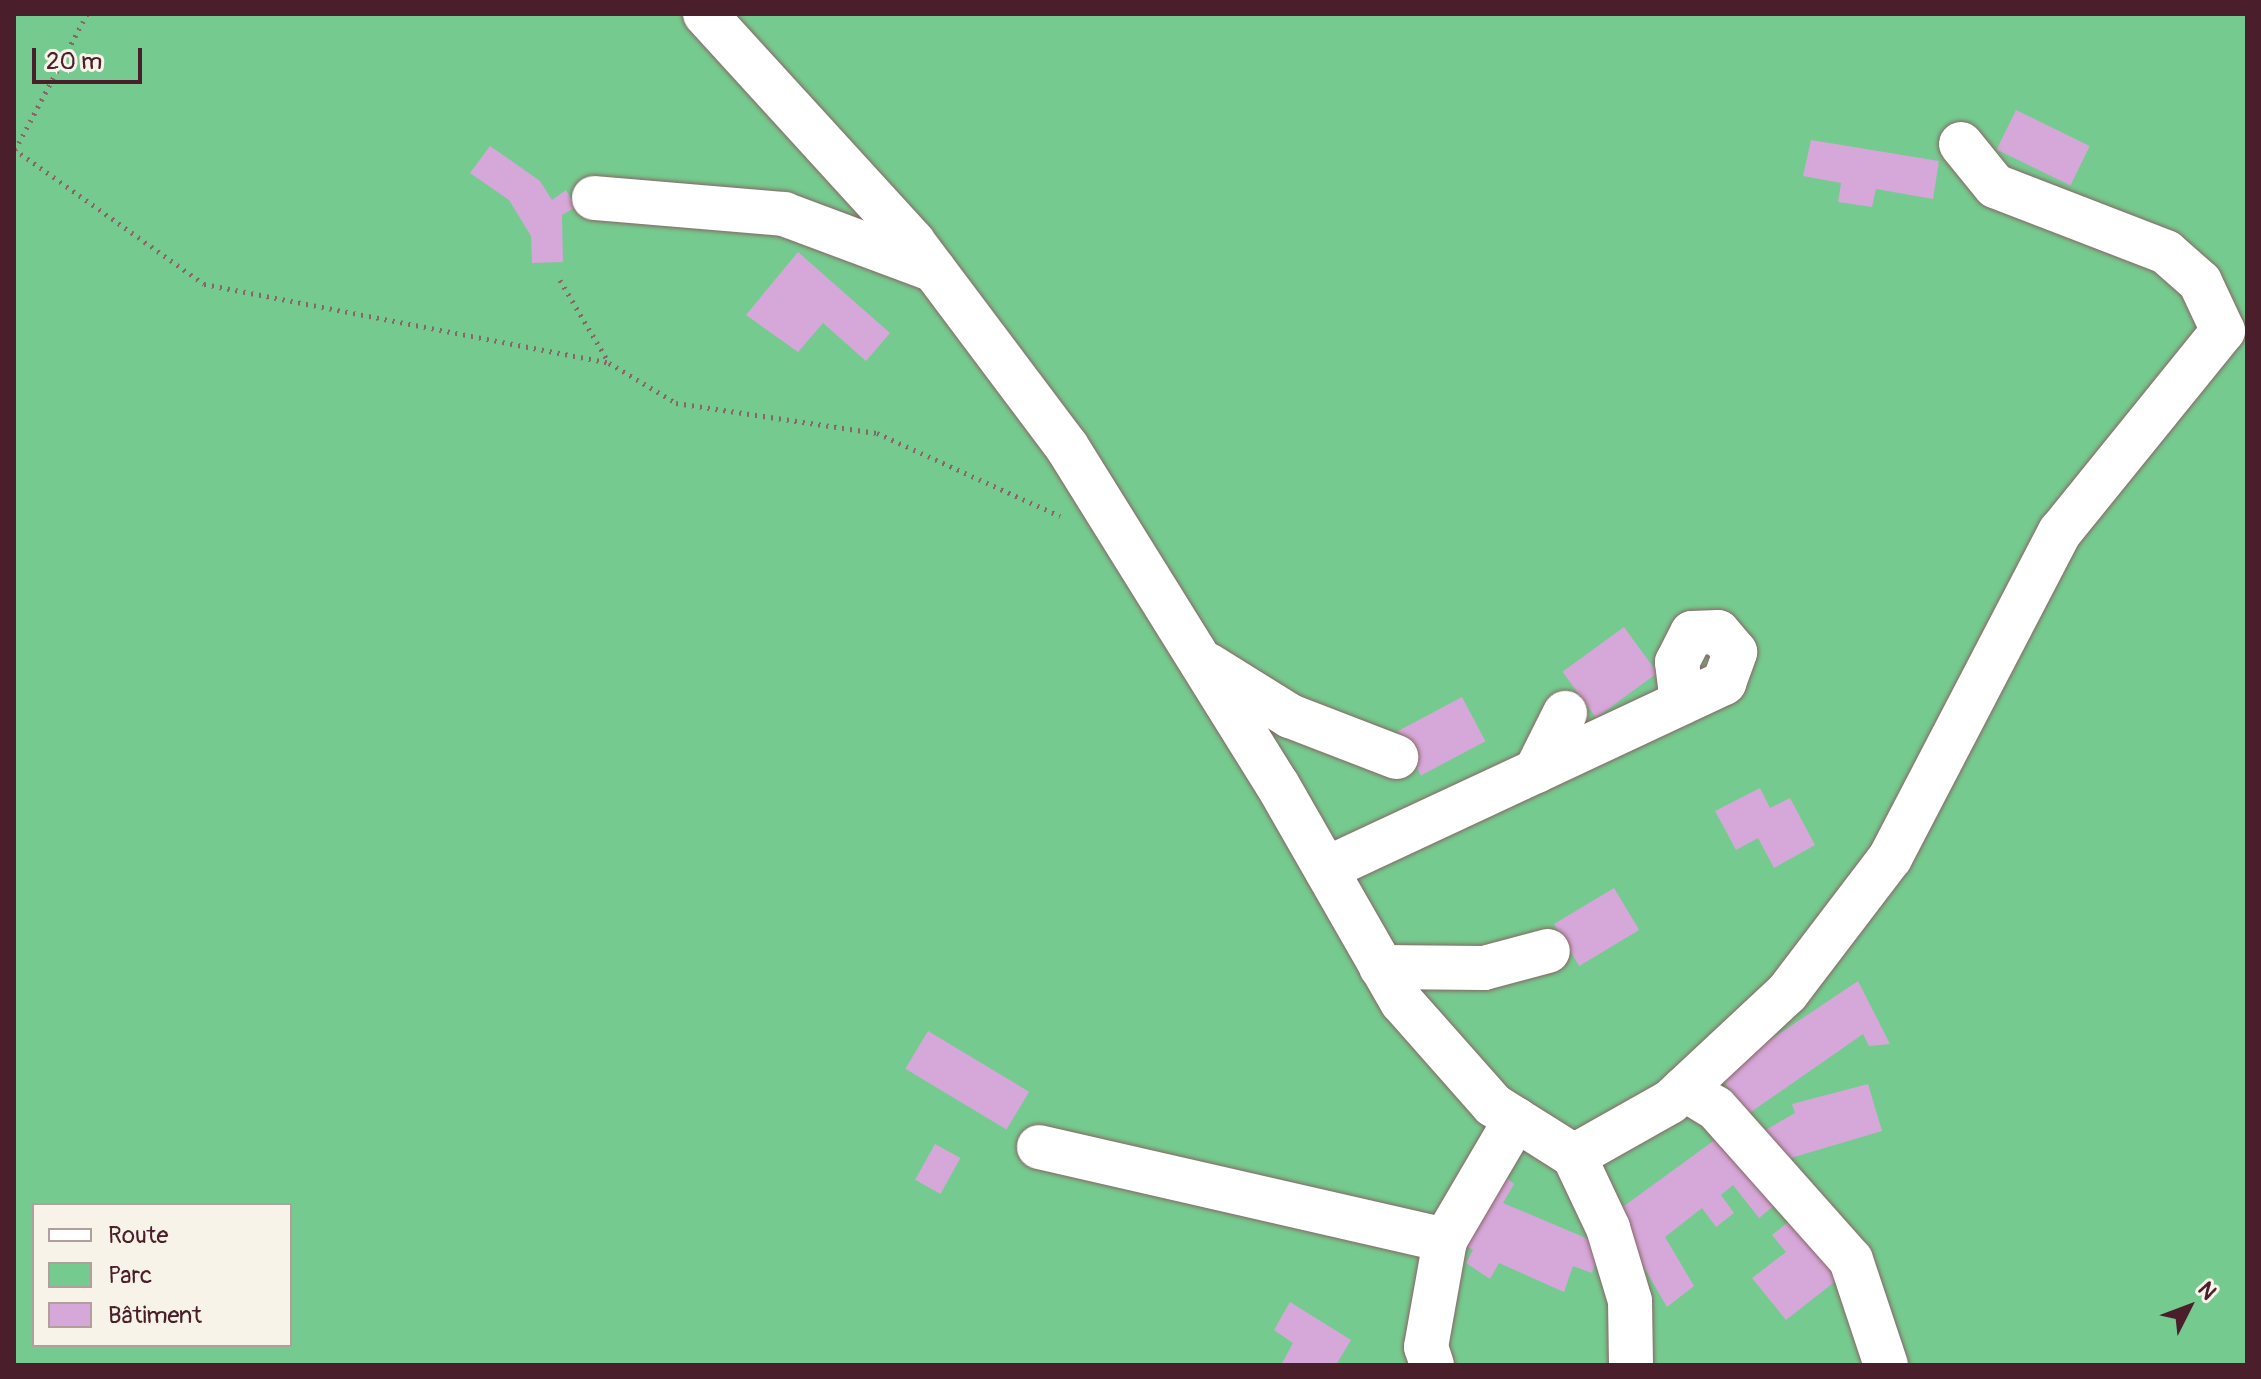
<!DOCTYPE html>
<meta charset="utf-8">
<style>
body{margin:0}
#map{position:relative;width:2261px;height:1379px;overflow:hidden;background:#f4e9d5;font-family:Pangolin,sans-serif}
div>[style]{position:absolute}
[style*='--x']{left:calc(var(--x)*1px);top:calc(var(--y)*1px);width:calc(var(--w)*1px);rotate:calc(var(--a)*1deg)}
.green>*{inset:0;background:#75cb8f}
.building>*{inset:0;background:#d6a7d9;transform-origin:0 0}
.path>*{height:5px;margin-top:-2.5px;transform-origin:0;background:repeating-linear-gradient(90deg,#866666 0 2px,transparent 0 8px)}
.roads{filter:drop-shadow(0 0 2px #866666) drop-shadow(0 0 2px #866666)}
.minor>*{height:44px;margin:-22px;padding:0 22px;transform-origin:22px;border-radius:22px;background:#fff}
span{translate:-50% -50%;white-space:nowrap;text-align:center;line-height:1.15;-webkit-text-stroke:6px #f7f3e8;paint-order:stroke}
.frame{position:absolute;inset:0;border:16px solid #4a1f2b;pointer-events:none}
.legend{position:absolute;left:32px;top:1203px;width:260px;height:144px;box-sizing:border-box;background:#f7f3e8;border:2px solid #b29e9c;margin:0;padding:10px 14px;list-style:none;font-size:24px;color:#4a1f2b}
.legend li{display:flex;align-items:center;gap:16px;height:40px}
.legend b{width:40px;border:2px solid #b29e9c}
.north{position:absolute;left:2149px;top:1267px;width:80px;height:80px;-webkit-text-stroke:6px #f7f3e8;paint-order:stroke;rotate:48deg;font-size:22px;font-weight:700;line-height:32px;text-align:center;color:#4a1f2b}
.north::after{content:'';display:block;margin:auto;width:28px;height:36px;background:#4a1f2b;clip-path:polygon(50% 0,100% 100%,50% 72%,0 100%)}
.scale{position:absolute;left:32px;top:48px;width:110px;height:36px;box-sizing:border-box;border:4px solid #4a1f2b;border-top:0;padding-left:10px;font-size:24px;line-height:28px;white-space:nowrap;color:#4a1f2b;-webkit-text-stroke:6px #f7f3e8;paint-order:stroke}
</style>
<div id="map">
<div class="green">
<i style="clip-path:polygon(evenodd,14px 14px,2247px 14px,2247px 1365px,14px 1365px,14px 14px,34px 1205px,290px 1205px,290px 1345px,34px 1345px,34px 1205px)"></i>
</div>
<div class="building">
<i style="left:2016px;top:110px;width:82px;height:44px;rotate:26deg"></i>
<i style="clip-path:polygon(1811px 140px,1939px 161px,1933px 199px,1876px 189px,1872px 207px,1838px 202px,1841px 183px,1803px 176px)"></i>
<i style="clip-path:polygon(490px 146px,540px 181px,552px 200px,566px 190px,576px 207px,562px 215px,563px 262px,532px 263px,531px 236px,509px 200px,470px 173px)"></i>
<i style="clip-path:polygon(798px 252px,890px 333px,866px 361px,823px 323px,798px 352px,746px 315px)"></i>
<i style="left:1624px;top:627px;width:57px;height:76px;rotate:54deg"></i>
<i style="left:1462px;top:697px;width:50px;height:73px;rotate:62deg"></i>
<i style="clip-path:polygon(1760px 788px,1770px 808px,1790px 798px,1815px 845px,1774px 868px,1758px 838px,1736px 850px,1715px 811px)"></i>
<i style="left:1614px;top:888px;width:49px;height:70px;rotate:59deg"></i>
<i style="clip-path:polygon(1858px 981px,1890px 1044px,1869px 1046px,1863px 1034px,1748px 1114px,1725px 1083px,1731px 1066px)"></i>
<i style="left:928px;top:1031px;width:118px;height:44px;rotate:31deg"></i>
<i style="clip-path:polygon(1868px 1084px,1882px 1131px,1784px 1160px,1762px 1132px,1795px 1113px,1792px 1104px)"></i>
<i style="clip-path:polygon(1727px 1131px,1781px 1200px,1759px 1218px,1733px 1185px,1721px 1195px,1734px 1213px,1716px 1227px,1702px 1208px,1665px 1237px,1694px 1286px,1667px 1307px,1613px 1214px)"></i>
<i style="left:935px;top:1144px;width:29px;height:41px;rotate:29deg"></i>
<i style="clip-path:polygon(1500px 1172px,1514px 1184px,1503px 1203px,1593px 1241px,1598px 1256px,1592px 1273px,1573px 1266px,1564px 1292px,1499px 1263px,1490px 1279px,1466px 1263px,1473px 1250px,1459px 1242px)"></i>
<i style="clip-path:polygon(1795px 1217px,1842px 1276px,1786px 1320px,1752px 1278px,1786px 1252px,1772px 1235px)"></i>
<i style="clip-path:polygon(1290px 1302px,1351px 1340px,1336px 1365px,1281px 1365px,1293px 1343px,1274px 1330px)"></i>
</div>
<div class="path">
<i style="--x:14;--y:149;--w:233;--a:35.4"></i>
<i style="--x:204;--y:284;--w:413;--a:11"></i>
<i style="--x:15;--y:150;--w:154;--a:-62.1"></i>
<i style="--x:560;--y:280;--w:96;--a:59.4"></i>
<i style="--x:609;--y:363;--w:78;--a:30.8"></i>
<i style="--x:676;--y:403;--w:203;--a:8.5"></i>
<i style="--x:877;--y:433;--w:201;--a:24.4"></i>
</div>
<div class="roads">
<div class="minor">
<i style="--x:705;--y:14;--w:309;--a:47.6"></i>
<i style="--x:913;--y:242;--w:256;--a:53.1"></i>
<i style="--x:1067;--y:447;--w:397;--a:58.1"></i>
<i style="--x:1277;--y:784;--w:251;--a:60.2"></i>
<i style="--x:1402;--y:1002;--w:137;--a:48.5"></i>
<i style="--x:1493;--y:1105;--w:96;--a:32.2"></i>
<i style="--x:1574;--y:1156;--w:110;--a:-29.4"></i>
<i style="--x:1670;--y:1102;--w:160;--a:-43"></i>
<i style="--x:1787;--y:993;--w:170;--a:-52.7"></i>
<i style="--x:1890;--y:858;--w:368;--a:-62.5"></i>
<i style="--x:2060;--y:532;--w:259;--a:-51"></i>
<i style="--x:2223;--y:331;--w:54;--a:-115.1"></i>
<i style="--x:2200;--y:282;--w:45;--a:-138.6"></i>
<i style="--x:2166;--y:252;--w:183;--a:-158.9"></i>
<i style="--x:1995;--y:186;--w:54;--a:-129"></i>
<i style="--x:594;--y:198;--w:191;--a:4.8"></i>
<i style="--x:784;--y:214;--w:160;--a:20.5"></i>
<i style="--x:1208;--y:665;--w:97;--a:31.9"></i>
<i style="--x:1290;--y:716;--w:114;--a:21.1"></i>
<i style="--x:1536;--y:771;--w:65;--a:-63.4"></i>
<i style="--x:1326;--y:869;--w:232;--a:-25"></i>
<i style="--x:1536;--y:771;--w:208;--a:-25.1"></i>
<i style="--x:1724;--y:683;--w:33;--a:-70"></i>
<i style="--x:1735;--y:652;--w:26;--a:-130"></i>
<i style="--x:1718;--y:632;--w:26;--a:178"></i>
<i style="--x:1692;--y:633;--w:33;--a:117"></i>
<i style="--x:1677;--y:662;--w:41;--a:83"></i>
<i style="--x:1381;--y:967;--w:103;--a:0.6"></i>
<i style="--x:1484;--y:968;--w:66;--a:-14.9"></i>
<i style="--x:1684;--y:1089;--w:37;--a:31"></i>
<i style="--x:1716;--y:1108;--w:203;--a:48.4"></i>
<i style="--x:1851;--y:1260;--w:111;--a:71.6"></i>
<i style="--x:1039;--y:1147;--w:417;--a:12.9"></i>
<i style="--x:1574;--y:1156;--w:80;--a:64.7"></i>
<i style="--x:1608;--y:1228;--w:76;--a:73.2"></i>
<i style="--x:1630;--y:1301;--w:64;--a:89.1"></i>
<i style="--x:1432;--y:1365;--w:19;--a:-108"></i>
<i style="--x:1426;--y:1347;--w:109;--a:-79.9"></i>
<i style="--x:1445;--y:1240;--w:140;--a:-59.6"></i>
</div>
</div>
<div class="frame"></div>
<ul class="legend">
<li><b style="height:10px;background:#fff"></b>Route</li>
<li><b style="height:22px;background:#75cb8f"></b>Parc</li>
<li><b style="height:22px;background:#d6a7d9"></b>Bâtiment</li>
</ul>
<div class="north">N</div>
<div class="scale">20 m</div>
</div>
